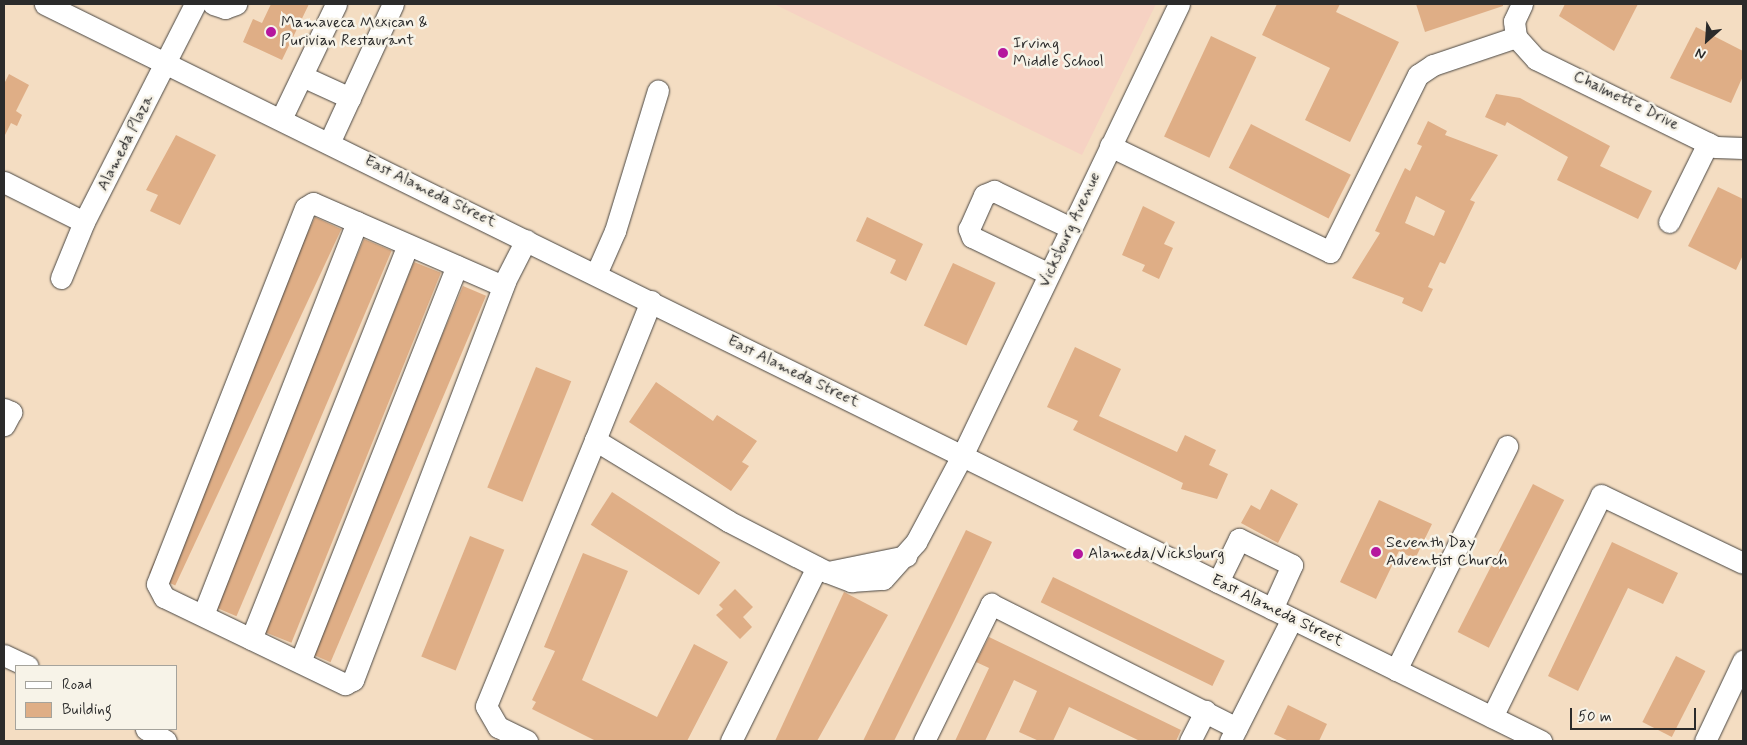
<!DOCTYPE html>
<style>
body{margin:0}
#map{position:relative;width:1747px;height:745px;overflow:hidden;background:#f4ddc2;font-family:Mynerve,sans-serif}
div>[style]{position:absolute}
[style*='--x']{left:calc(var(--x)*1px);top:calc(var(--y)*1px);width:calc(var(--w)*1px);rotate:calc(var(--a)*1deg)}
.built>*{inset:0;background:#f6d2c3}
.building>*{inset:0;background:#dfae86;transform-origin:0 0}
.roads{filter:drop-shadow(0 0 1px #494642) drop-shadow(0 0 1px #494642)}
.minor>*{height:21px;margin:-10.5px;padding:0 10.5px;transform-origin:10.5px;border-radius:10.5px;background:#fff}
.dots>*{width:14px;height:14px;translate:-50% -50%;box-sizing:border-box;border:2px solid #f7f3e8;border-radius:50%}
span{translate:-50% -50%;white-space:nowrap;text-align:center;line-height:1.15;-webkit-text-stroke:5px #f7f3e8;paint-order:stroke}
.poi-label{font-size:16px;color:#2b2b2b}
.left{translate:0 -50%;text-align:left}
.street-label{font-size:16px;color:#2b2b2b}
.frame{position:absolute;inset:0;border:5px solid #2b2b2b;pointer-events:none}
.legend{position:absolute;left:15px;top:665px;width:162px;height:65px;box-sizing:border-box;background:#f7f3e8;border:1px solid #a5a39c;margin:0;padding:6px 9px;list-style:none;font-size:15px;color:#2b2b2b}
.legend li{display:flex;align-items:center;gap:10px;height:25px}
.legend b{width:25px;border:1px solid #a5a39c}
.north{position:absolute;left:1682px;top:15px;width:50px;height:50px;-webkit-text-stroke:4px #f7f3e8;paint-order:stroke;rotate:206deg;font-size:14px;font-weight:700;line-height:20px;text-align:center;color:#2b2b2b}
.north::after{content:'';display:block;margin:auto;width:18px;height:22px;background:#2b2b2b;clip-path:polygon(50% 0,100% 100%,50% 72%,0 100%)}
.scale{position:absolute;left:1570px;top:708px;width:126px;height:22px;box-sizing:border-box;border:2px solid #2b2b2b;border-top:0;padding-left:6px;font-size:15px;line-height:18px;white-space:nowrap;color:#2b2b2b;-webkit-text-stroke:4px #f7f3e8;paint-order:stroke}
</style>
<div id="map">
<div class="built">
<i style="clip-path:polygon(774px 4px,1156px 4px,1082px 155px)"></i>
</div>
<div class="building">
<i style="clip-path:polygon(271px 4px,309px 4px,282px 60px,243px 42px,253px 19px,262px 23px)"></i>
<i style="clip-path:polygon(1277px 4px,1340px 4px,1336px 12px,1399px 42px,1350px 142px,1305px 120px,1330px 68px,1262px 35px)"></i>
<i style="clip-path:polygon(1416px 4px,1503px 4px,1503px 6px,1425px 32px)"></i>
<i style="clip-path:polygon(1565px 4px,1638px 4px,1614px 51px,1559px 16px)"></i>
<i style="clip-path:polygon(1696px 27px,1743px 51px,1743px 76px,1731px 103px,1670px 78px)"></i>
<i style="left:1211px;top:36px;width:50px;height:111px;rotate:25deg"></i>
<i style="clip-path:polygon(9px 74px,29px 85px,16px 111px,22px 115px,17px 126px,11px 123px,4px 137px,4px 84px)"></i>
<i style="clip-path:polygon(1496px 94px,1520px 98px,1610px 146px,1600px 166px,1652px 191px,1638px 219px,1557px 180px,1568px 157px,1507px 122px,1505px 126px,1485px 117px)"></i>
<i style="clip-path:polygon(evenodd,1428px 121px,1447px 131px,1445px 135px,1498px 155px,1470px 200px,1475px 202px,1445px 264px,1440px 262px,1428px 287px,1433px 289px,1422px 312px,1402px 303px,1404px 298px,1352px 278px,1380px 233px,1375px 231px,1405px 168px,1410px 171px,1422px 146px,1417px 144px,1428px 121px,1416px 196px,1445px 211px,1434px 236px,1405px 223px,1416px 196px)"></i>
<i style="left:1251px;top:124px;width:112px;height:49px;rotate:27deg"></i>
<i style="clip-path:polygon(176px 135px,216px 155px,180px 225px,150px 211px,158px 195px,146px 190px)"></i>
<i style="clip-path:polygon(1718px 187px,1743px 199px,1743px 255px,1736px 270px,1688px 246px)"></i>
<i style="clip-path:polygon(1143px 206px,1175px 222px,1164px 244px,1173px 248px,1159px 279px,1142px 271px,1145px 265px,1122px 255px)"></i>
<i style="left:315px;top:217px;width:29px;height:393px;rotate:25deg"></i>
<i style="clip-path:polygon(867px 217px,923px 244px,906px 281px,890px 273px,896px 260px,856px 241px)"></i>
<i style="left:364px;top:239px;width:30px;height:397px;rotate:23deg"></i>
<i style="left:414px;top:262px;width:29px;height:399px;rotate:22deg"></i>
<i style="left:953px;top:263px;width:47px;height:69px;rotate:25deg"></i>
<i style="left:463px;top:286px;width:25px;height:398px;rotate:23deg"></i>
<i style="clip-path:polygon(1075px 347px,1121px 369px,1099px 416px,1177px 452px,1185px 435px,1216px 450px,1209px 465px,1228px 474px,1217px 499px,1181px 489px,1183px 483px,1073px 430px,1078px 421px,1047px 407px)"></i>
<i style="left:536px;top:367px;width:38px;height:130px;rotate:22deg"></i>
<i style="clip-path:polygon(656px 382px,713px 421px,717px 415px,757px 441px,742px 462px,749px 466px,731px 491px,629px 422px)"></i>
<i style="left:1533px;top:484px;width:35px;height:166px;rotate:27deg"></i>
<i style="clip-path:polygon(1271px 489px,1298px 504px,1278px 543px,1241px 523px,1251px 505px,1260px 510px)"></i>
<i style="left:612px;top:492px;width:129px;height:39px;rotate:33deg"></i>
<i style="clip-path:polygon(1379px 500px,1432px 524px,1415px 559px,1399px 551px,1376px 599px,1340px 582px)"></i>
<i style="clip-path:polygon(966px 530px,992px 542px,954px 621px,894px 741px,863px 741px)"></i>
<i style="left:470px;top:536px;width:37px;height:130px;rotate:22deg"></i>
<i style="clip-path:polygon(1612px 542px,1678px 573px,1663px 604px,1628px 588px,1578px 691px,1548px 676px)"></i>
<i style="clip-path:polygon(583px 553px,628px 571px,582px 680px,657px 717px,694px 644px,728px 662px,687px 741px,596px 741px,532px 709px,536px 702px,532px 700px,555px 651px,544px 647px)"></i>
<i style="left:1053px;top:577px;width:191px;height:28px;rotate:26deg"></i>
<i style="clip-path:polygon(735px 589px,753px 607px,743px 617px,752px 627px,740px 639px,716px 615px,723px 609px,719px 605px)"></i>
<i style="clip-path:polygon(844px 592px,888px 615px,817px 741px,775px 741px)"></i>
<i style="clip-path:polygon(989px 637px,1181px 730px,1176px 741px,1140px 741px,1069px 707px,1053px 741px,1039px 741px,1019px 732px,1037px 691px,1014px 680px,985px 741px,955px 741px,989px 668px,976px 662px)"></i>
<i style="left:1676px;top:656px;width:33px;height:74px;rotate:27deg"></i>
<i style="clip-path:polygon(1288px 705px,1327px 724px,1319px 741px,1289px 741px,1274px 734px)"></i>
</div>
<div class="roads">
<div class="minor">
<i style="--x:45;--y:4;--w:1668;--a:26.23"></i>
<i style="--x:213;--y:4;--w:13;--a:18"></i>
<i style="--x:225;--y:8;--w:12;--a:-20"></i>
<i style="--x:1522;--y:4;--w:19;--a:115"></i>
<i style="--x:1514;--y:21;--w:16;--a:83"></i>
<i style="--x:1516;--y:37;--w:30;--a:48"></i>
<i style="--x:1536;--y:59;--w:200;--a:26.1"></i>
<i style="--x:1716;--y:147;--w:27;--a:2"></i>
<i style="--x:302;--y:76;--w:53;--a:24.6"></i>
<i style="--x:281;--y:119;--w:127;--a:-64.4"></i>
<i style="--x:329;--y:143;--w:153;--a:-65.3"></i>
<i style="--x:1110;--y:146;--w:244;--a:25.7"></i>
<i style="--x:1330;--y:252;--w:198;--a:-63.6"></i>
<i style="--x:1418;--y:75;--w:18;--a:-34"></i>
<i style="--x:1433;--y:65;--w:88;--a:-18.6"></i>
<i style="--x:4;--y:182;--w:89;--a:26.6"></i>
<i style="--x:1669;--y:222;--w:88;--a:-63.7"></i>
<i style="--x:596;--y:274;--w:47;--a:-66.2"></i>
<i style="--x:615;--y:231;--w:147;--a:-73"></i>
<i style="--x:1049;--y:274;--w:85;--a:-154.3"></i>
<i style="--x:972;--y:237;--w:9;--a:-111"></i>
<i style="--x:969;--y:229;--w:37;--a:-66"></i>
<i style="--x:984;--y:195;--w:11;--a:-22"></i>
<i style="--x:994;--y:191;--w:85;--a:25.7"></i>
<i style="--x:61;--y:278;--w:61;--a:-67.7"></i>
<i style="--x:84;--y:222;--w:245;--a:-63"></i>
<i style="--x:503;--y:286;--w:207;--a:-156.4"></i>
<i style="--x:313;--y:203;--w:9;--a:148"></i>
<i style="--x:305;--y:208;--w:404;--a:111.5"></i>
<i style="--x:157;--y:584;--w:15;--a:62"></i>
<i style="--x:164;--y:597;--w:201;--a:25.7"></i>
<i style="--x:345;--y:684;--w:9;--a:-27"></i>
<i style="--x:353;--y:680;--w:427;--a:-69.1"></i>
<i style="--x:505;--y:281;--w:46;--a:-62.9"></i>
<i style="--x:651;--y:301;--w:150;--a:111.9"></i>
<i style="--x:595;--y:440;--w:156;--a:31.3"></i>
<i style="--x:728;--y:521;--w:111;--a:27.3"></i>
<i style="--x:827;--y:572;--w:26;--a:21"></i>
<i style="--x:851;--y:581;--w:32;--a:-4"></i>
<i style="--x:883;--y:579;--w:50;--a:-48.3"></i>
<i style="--x:916;--y:542;--w:98;--a:-61.9"></i>
<i style="--x:962;--y:456;--w:501;--a:-64.35"></i>
<i style="--x:4;--y:409;--w:8;--a:23"></i>
<i style="--x:11;--y:412;--w:15;--a:118"></i>
<i style="--x:828;--y:572;--w:80;--a:-11.6"></i>
<i style="--x:1218;--y:582;--w:48;--a:-64"></i>
<i style="--x:1239;--y:539;--w:59;--a:26.1"></i>
<i style="--x:1292;--y:565;--w:48;--a:114.4"></i>
<i style="--x:203;--y:615;--w:422;--a:-68.6"></i>
<i style="--x:251;--y:639;--w:424;--a:-68.3"></i>
<i style="--x:4;--y:655;--w:26;--a:25"></i>
<i style="--x:300;--y:662;--w:426;--a:-68.4"></i>
<i style="--x:1396;--y:670;--w:250;--a:-63.6"></i>
<i style="--x:1492;--y:717;--w:247;--a:-63.8"></i>
<i style="--x:1601;--y:495;--w:157;--a:25.6"></i>
<i style="--x:146;--y:729;--w:23;--a:31"></i>
<i style="--x:527;--y:741;--w:32;--a:-154"></i>
<i style="--x:498;--y:727;--w:24;--a:-120"></i>
<i style="--x:486;--y:706;--w:287;--a:-67.7"></i>
<i style="--x:731;--y:741;--w:194;--a:-63.7"></i>
<i style="--x:924;--y:741;--w:153;--a:-63.9"></i>
<i style="--x:991;--y:604;--w:275;--a:26.8"></i>
<i style="--x:1190;--y:741;--w:34;--a:-63"></i>
<i style="--x:1230;--y:741;--w:137;--a:-63.1"></i>
<i style="--x:1705;--y:741;--w:89;--a:-64.6"></i>
</div>
</div>
<div class="dots">
<i style="left:271px;top:32px;background:#b5179e"></i>
<i style="left:1003px;top:53px;background:#b5179e"></i>
<i style="left:1376px;top:552px;background:#b5179e"></i>
<i style="left:1078px;top:554px;background:#b5179e"></i>
</div>
<div class="poi-label">
<span class="left" style="left:281px;top:32px">Mamaveca Mexican &amp;<br>Purivian Restaurant</span>
<span class="left" style="left:1013px;top:53px">Irving<br>Middle School</span>
<span class="left" style="left:1386px;top:552px">Seventh Day<br>Adventist Church</span>
<span class="left" style="left:1088px;top:554px">Alameda/Vicksburg</span>
</div>
<div class="street-label">
<span style="left:1626px;top:101px;rotate:26deg">Chalmette Drive</span>
<span style="left:126px;top:143px;rotate:-63deg">Alameda Plaza</span>
<span style="left:430px;top:192px;rotate:26deg">East Alameda Street</span>
<span style="left:1070px;top:230px;rotate:-65deg">Vicksburg Avenue</span>
<span style="left:793px;top:372px;rotate:26deg">East Alameda Street</span>
<span style="left:1277px;top:611px;rotate:26deg">East Alameda Street</span>
</div>
<div class="frame"></div>
<ul class="legend">
<li><b style="height:6px;background:#fff"></b>Road</li>
<li><b style="height:14px;background:#dfae86"></b>Building</li>
</ul>
<div class="north">N</div>
<div class="scale">50 m</div>
</div>
